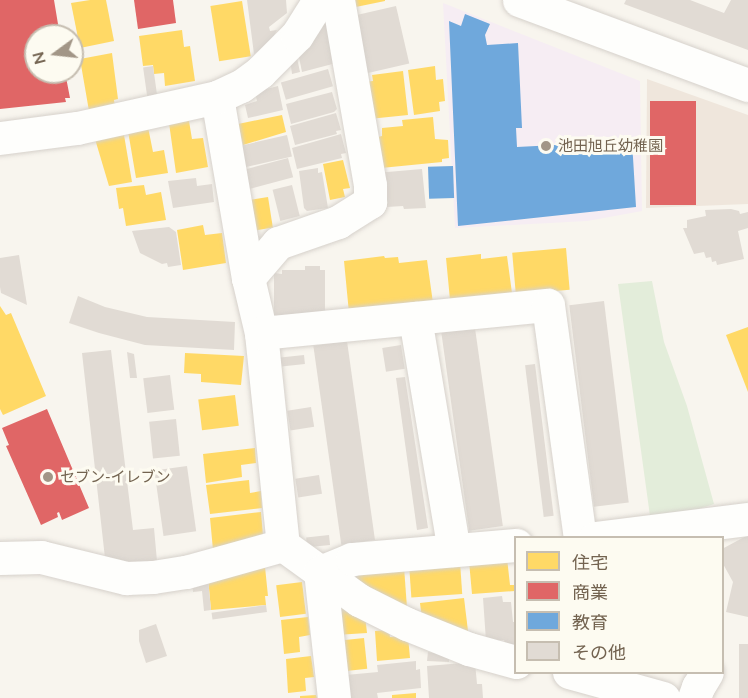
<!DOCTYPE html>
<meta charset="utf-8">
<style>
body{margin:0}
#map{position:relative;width:748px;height:698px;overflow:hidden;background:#f8f5ee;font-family:Lato,"Noto Sans JP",sans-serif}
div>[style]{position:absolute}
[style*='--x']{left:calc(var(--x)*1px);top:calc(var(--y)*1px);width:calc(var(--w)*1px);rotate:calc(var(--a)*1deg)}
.commercial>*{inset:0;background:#efe6dc}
.education>*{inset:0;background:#f6edf3}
.green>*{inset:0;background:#e3edda}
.homes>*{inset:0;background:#ffd966;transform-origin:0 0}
.shops>*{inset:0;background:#e06666;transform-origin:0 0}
.schools>*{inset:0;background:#6fa8dc;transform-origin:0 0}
.building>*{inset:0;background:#e1dbd4;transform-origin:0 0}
.roads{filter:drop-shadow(0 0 2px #d6d1cb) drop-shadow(0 0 2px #d6d1cb)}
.street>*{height:33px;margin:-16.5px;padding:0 16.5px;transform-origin:16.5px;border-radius:16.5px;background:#fefefc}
.secondary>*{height:33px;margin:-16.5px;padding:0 16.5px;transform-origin:16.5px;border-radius:16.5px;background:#fefefc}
.dots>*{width:16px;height:16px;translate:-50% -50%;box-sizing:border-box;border:3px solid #fdfbf1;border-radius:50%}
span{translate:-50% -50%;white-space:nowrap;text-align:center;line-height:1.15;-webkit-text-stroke:6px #fdfbf1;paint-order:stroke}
.poi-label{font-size:15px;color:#736350}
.left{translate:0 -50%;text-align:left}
.legend{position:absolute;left:514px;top:536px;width:210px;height:138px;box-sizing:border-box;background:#fdfbf1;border:2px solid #c6beb1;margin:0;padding:8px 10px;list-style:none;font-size:18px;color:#736350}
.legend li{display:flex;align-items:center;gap:12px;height:30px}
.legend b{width:30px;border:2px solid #c6beb1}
.north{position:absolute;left:24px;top:24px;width:60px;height:60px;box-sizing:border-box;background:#fdfbf1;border:2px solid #c6beb1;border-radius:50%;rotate:255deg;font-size:16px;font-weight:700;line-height:24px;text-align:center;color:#736350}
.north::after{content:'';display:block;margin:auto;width:21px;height:27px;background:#a29687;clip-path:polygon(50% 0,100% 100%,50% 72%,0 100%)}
</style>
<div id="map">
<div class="commercial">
<i style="clip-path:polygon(647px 79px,748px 115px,748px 204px,646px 208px)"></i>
</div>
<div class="education">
<i style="clip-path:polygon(443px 3px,640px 81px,642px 211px,587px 221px,455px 228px)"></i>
</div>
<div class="green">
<i style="clip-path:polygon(652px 281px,664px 342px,687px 406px,714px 504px,683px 514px,650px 516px,618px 284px)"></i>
</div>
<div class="homes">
<i style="clip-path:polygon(90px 0,106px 0,114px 41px,80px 48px,71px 3px)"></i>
<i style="clip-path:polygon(344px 0,385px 0,385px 1px,346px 9px)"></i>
<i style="left:242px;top:1px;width:56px;height:32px;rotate:81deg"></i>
<i style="clip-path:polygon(182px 30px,184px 47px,190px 46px,195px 81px,165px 86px,164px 73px,154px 74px,153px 65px,143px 66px,139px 36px)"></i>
<i style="clip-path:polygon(112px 53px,118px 99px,114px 100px,115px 107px,89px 111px,80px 59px)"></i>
<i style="clip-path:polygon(435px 66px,436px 80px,443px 79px,445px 101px,439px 102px,440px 111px,414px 115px,408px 70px)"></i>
<i style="clip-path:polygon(403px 71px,408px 115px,369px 119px,364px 82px,373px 81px,372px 75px)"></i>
<i style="clip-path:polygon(282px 115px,286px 132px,243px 145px,238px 124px)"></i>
<i style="clip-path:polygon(433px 117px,435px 139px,448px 140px,449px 158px,442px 159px,442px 162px,381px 168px,378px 137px,382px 136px,382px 128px,403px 126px,402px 120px)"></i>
<i style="clip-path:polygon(189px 121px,192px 139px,203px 138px,208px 167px,176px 173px,169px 123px)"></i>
<i style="clip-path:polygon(148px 127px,153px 152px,164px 150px,168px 173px,136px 178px,128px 131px)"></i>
<i style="clip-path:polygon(124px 135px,132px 182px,109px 186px,95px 139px)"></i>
<i style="clip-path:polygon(343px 160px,350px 188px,343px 189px,345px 197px,330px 200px,323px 164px)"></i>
<i style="clip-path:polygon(144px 185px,146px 195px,161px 192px,166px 220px,126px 226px,123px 208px,119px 209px,116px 188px)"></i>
<i style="left:268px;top:197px;width:31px;height:18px;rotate:81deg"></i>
<i style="clip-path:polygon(203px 225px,205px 235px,222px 233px,226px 263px,183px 270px,177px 230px)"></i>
<i style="left:566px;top:248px;width:42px;height:54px;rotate:85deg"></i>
<i style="clip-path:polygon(481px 254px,481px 259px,507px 256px,512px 293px,450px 300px,446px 258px)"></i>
<i style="clip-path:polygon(384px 256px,385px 258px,398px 257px,399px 263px,427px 260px,433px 303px,349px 313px,344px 261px)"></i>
<i style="clip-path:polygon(0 306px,6px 315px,11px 313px,46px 396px,3px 415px,0 409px)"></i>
<i style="clip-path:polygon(748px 327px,748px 392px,726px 335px)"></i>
<i style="clip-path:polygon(185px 353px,244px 356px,241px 385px,201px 382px,201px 374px,184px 373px)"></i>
<i style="left:235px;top:395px;width:31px;height:37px;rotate:83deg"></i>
<i style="clip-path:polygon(255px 448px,256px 463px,241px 465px,242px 477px,206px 483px,203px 454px)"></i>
<i style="clip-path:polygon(249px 480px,250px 493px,261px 491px,262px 508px,210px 514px,206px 485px)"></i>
<i style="clip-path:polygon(261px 512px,263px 535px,213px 550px,210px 518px)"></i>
<i style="clip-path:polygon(507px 558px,510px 585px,514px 585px,515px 591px,472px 594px,469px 561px)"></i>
<i style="left:460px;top:562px;width:32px;height:51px;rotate:86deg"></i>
<i style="clip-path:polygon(265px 567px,268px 596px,265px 596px,266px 605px,211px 610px,208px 578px,222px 572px)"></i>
<i style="clip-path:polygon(404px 567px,407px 608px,357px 585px,356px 571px)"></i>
<i style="left:302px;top:582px;width:32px;height:26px;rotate:83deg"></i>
<i style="clip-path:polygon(464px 598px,468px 631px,422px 619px,420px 603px)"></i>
<i style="clip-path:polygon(333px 603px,352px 609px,353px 615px,365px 615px,367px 633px,336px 635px)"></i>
<i style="clip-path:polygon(308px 617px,310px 635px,299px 637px,300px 652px,284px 654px,281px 620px)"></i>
<i style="clip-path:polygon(389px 630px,390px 637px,408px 636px,410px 658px,377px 661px,375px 631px)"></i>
<i style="left:364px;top:638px;width:31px;height:26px;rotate:84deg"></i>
<i style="clip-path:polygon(311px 656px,314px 677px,305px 678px,306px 691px,288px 693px,286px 659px)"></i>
<i style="clip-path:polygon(416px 693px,416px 698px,392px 698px,392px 695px)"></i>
<i style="clip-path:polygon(316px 695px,317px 698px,300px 698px,300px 696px)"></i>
</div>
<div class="shops">
<i style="clip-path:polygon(0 0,54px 0,60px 36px,36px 36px,36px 72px,65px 72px,70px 98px,65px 98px,66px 102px,0 109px)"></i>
<i style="clip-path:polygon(134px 0,173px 0,176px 23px,138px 29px)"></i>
<i style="left:650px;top:101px;width:46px;height:104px"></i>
<i style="clip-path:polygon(47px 409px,89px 508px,62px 520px,59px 512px,57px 513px,58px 517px,41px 525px,6px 446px,9px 445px,2px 428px)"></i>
</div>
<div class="schools">
<i style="clip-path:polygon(465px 14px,490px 24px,485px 35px,487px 45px,518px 43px,522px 128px,516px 128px,517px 147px,632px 141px,636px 207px,458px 226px,449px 21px,461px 26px)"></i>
<i style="left:453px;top:166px;width:32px;height:25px;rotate:88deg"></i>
</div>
<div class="building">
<i style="clip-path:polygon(247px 0,286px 0,287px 13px,269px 27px,270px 31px,277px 30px,270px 43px,254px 54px)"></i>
<i style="clip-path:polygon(626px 0,690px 0,724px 13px,731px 0,748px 0,748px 50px,624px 4px)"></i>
<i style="left:396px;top:6px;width:59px;height:48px;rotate:77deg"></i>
<i style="clip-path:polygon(331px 20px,340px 62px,302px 72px,297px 47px,308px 25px)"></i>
<i style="clip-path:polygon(297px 58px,300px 72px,292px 74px,290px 59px)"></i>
<i style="left:153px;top:66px;width:29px;height:10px;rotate:82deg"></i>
<i style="left:328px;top:69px;width:18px;height:49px;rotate:74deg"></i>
<i style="clip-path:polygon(278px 86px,283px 110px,248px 118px,245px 105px,257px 101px,255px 92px)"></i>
<i style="clip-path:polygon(332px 92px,337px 109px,334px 112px,291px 124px,286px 104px)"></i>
<i style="clip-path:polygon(336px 113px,341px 130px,336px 131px,337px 134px,295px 145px,290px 126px)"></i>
<i style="clip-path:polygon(341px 134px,346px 153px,341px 154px,342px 158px,297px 169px,292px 148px)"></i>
<i style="left:287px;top:135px;width:22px;height:53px;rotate:77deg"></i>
<i style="left:288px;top:158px;width:20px;height:46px;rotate:75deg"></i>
<i style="clip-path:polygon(318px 168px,318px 173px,322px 172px,328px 208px,307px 211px,304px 208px,299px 171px)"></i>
<i style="clip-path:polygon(422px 169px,426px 208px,404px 209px,403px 206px,387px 207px,387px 202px,377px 202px,376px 173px)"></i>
<i style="clip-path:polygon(196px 178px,197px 186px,212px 184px,214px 202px,173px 208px,168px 181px)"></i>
<i style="left:292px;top:185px;width:32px;height:20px;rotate:76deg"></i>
<i style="clip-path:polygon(731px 209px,739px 211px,740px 214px,748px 212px,748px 228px,738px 231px,744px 259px,717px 265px,716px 261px,712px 262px,711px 257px,706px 258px,704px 252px,694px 254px,683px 228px,687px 228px,687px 220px,706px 216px,705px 210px)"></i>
<i style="clip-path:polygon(169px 227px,176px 232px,181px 265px,168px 267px,167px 263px,162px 264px,140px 253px,132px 231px)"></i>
<i style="clip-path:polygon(19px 255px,27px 305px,1px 293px,0 287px,0 258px)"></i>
<i style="clip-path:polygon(305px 266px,320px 266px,320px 270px,325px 270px,325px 313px,274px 316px,274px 273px,282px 274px,282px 270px,305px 270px)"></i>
<i style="clip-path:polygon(78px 296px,105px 307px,147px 317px,235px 322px,234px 350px,145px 345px,99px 333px,69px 323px)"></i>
<i style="left:604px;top:301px;width:203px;height:35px;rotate:83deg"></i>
<i style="left:475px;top:328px;width:200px;height:34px;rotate:82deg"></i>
<i style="left:347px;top:341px;width:201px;height:34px;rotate:82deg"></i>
<i style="left:401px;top:345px;width:24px;height:19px;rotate:81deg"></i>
<i style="clip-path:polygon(111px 350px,133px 530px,154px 528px,157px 561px,106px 567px,82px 353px)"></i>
<i style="clip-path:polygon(127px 352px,134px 354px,137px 378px,130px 378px)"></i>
<i style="left:304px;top:355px;width:9px;height:26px;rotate:84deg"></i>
<i style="left:535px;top:364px;width:153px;height:10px;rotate:83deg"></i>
<i style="left:170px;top:375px;width:35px;height:27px;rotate:83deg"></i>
<i style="clip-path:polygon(405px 377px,428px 528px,417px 530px,396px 378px)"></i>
<i style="left:311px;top:407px;width:20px;height:24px;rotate:81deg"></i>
<i style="left:176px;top:419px;width:37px;height:27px;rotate:84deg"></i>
<i style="left:187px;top:466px;width:66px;height:33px;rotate:82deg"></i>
<i style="left:319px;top:475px;width:19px;height:24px;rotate:81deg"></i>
<i style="left:329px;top:535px;width:10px;height:23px;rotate:84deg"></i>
<i style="clip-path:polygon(748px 535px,748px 617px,726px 612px,733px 582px,722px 562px,722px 549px)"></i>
<i style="clip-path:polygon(208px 578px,211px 610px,204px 611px,202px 591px,193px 592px,192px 580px)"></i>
<i style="clip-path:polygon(502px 596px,503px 602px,511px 602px,513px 622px,516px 622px,516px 645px,506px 646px,504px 640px,486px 641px,483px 598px)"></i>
<i style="left:266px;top:605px;width:7px;height:55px;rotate:82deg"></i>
<i style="clip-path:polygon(156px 624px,167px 656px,146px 663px,139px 641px,139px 630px)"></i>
<i style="left:739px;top:644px;width:9px;height:54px"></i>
<i style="clip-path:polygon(428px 652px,449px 655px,449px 662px,427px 661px)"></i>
<i style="clip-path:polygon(416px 661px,416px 670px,420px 669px,421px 688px,377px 693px,378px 698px,348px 698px,346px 675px,378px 672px,377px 665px)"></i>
<i style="clip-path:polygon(475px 662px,477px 684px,482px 684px,483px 698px,429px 698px,427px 666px)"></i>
</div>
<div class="roads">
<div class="street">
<i style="--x:217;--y:97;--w:184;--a:80.3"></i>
<i style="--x:248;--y:278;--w:57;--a:76.7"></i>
<i style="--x:261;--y:333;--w:213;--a:84.1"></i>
<i style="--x:283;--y:545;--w:94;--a:35.9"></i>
<i style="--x:359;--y:600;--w:54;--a:26.6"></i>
<i style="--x:407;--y:624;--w:67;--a:22"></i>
<i style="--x:469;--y:649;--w:49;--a:15.5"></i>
<i style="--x:0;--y:138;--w:78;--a:-7.4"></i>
<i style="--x:77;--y:128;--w:143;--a:-12.5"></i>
<i style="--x:217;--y:97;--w:26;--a:-25"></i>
<i style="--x:241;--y:86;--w:24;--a:-36"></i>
<i style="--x:260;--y:72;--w:52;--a:-45"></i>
<i style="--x:297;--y:35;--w:41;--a:-57.8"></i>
<i style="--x:248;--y:278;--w:46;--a:-49.4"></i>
<i style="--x:278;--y:243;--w:64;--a:-19.3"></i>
<i style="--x:338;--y:222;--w:38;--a:-32"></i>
<i style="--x:370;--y:202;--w:17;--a:-90"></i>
<i style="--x:370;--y:185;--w:188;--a:-99.8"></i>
<i style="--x:415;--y:318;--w:235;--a:80.5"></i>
<i style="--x:261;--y:333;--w:288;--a:-5.6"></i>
<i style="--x:548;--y:305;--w:235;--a:82.2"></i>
<i style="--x:595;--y:538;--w:154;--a:-7.1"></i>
<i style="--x:0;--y:558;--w:41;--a:-1.4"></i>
<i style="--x:41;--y:557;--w:88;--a:13.9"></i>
<i style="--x:126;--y:578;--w:27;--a:-2"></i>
<i style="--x:153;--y:577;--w:33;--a:-9"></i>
<i style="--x:186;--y:572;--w:101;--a:-15.6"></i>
<i style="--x:569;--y:672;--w:98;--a:15.5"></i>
<i style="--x:334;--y:698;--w:127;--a:-96.3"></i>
<i style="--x:320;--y:572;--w:35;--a:-22"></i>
<i style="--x:352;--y:559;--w:165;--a:-4.9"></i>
<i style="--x:694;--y:698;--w:12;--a:-70"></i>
<i style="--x:698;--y:687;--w:17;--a:-59"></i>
</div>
<div class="secondary">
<i style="--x:519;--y:0;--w:244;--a:20.4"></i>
</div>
</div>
<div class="dots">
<i style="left:546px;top:146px;background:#a29687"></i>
<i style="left:48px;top:477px;background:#a29687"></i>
</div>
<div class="poi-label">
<span class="left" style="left:558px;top:146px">池田旭丘幼稚園</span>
<span class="left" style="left:60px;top:477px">セブン-イレブン</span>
</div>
<ul class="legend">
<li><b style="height:16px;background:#ffd966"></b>住宅</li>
<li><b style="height:16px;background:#e06666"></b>商業</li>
<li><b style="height:16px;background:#6fa8dc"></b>教育</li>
<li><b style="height:16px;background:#e1dbd4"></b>その他</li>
</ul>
<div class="north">N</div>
</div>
